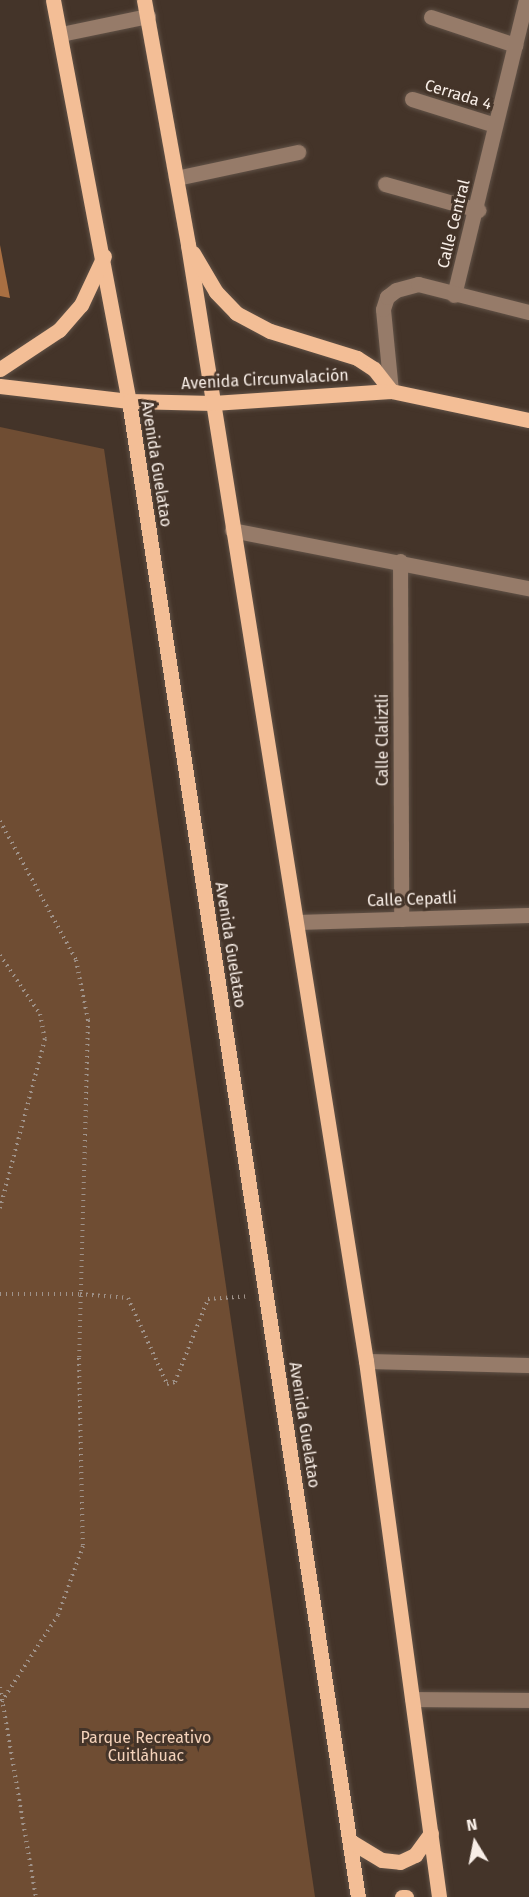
<!DOCTYPE html>
<meta charset="utf-8">
<style>
body{margin:0}
#map{position:relative;width:529px;height:1897px;overflow:hidden;background:#443429;font-family:"Fira Sans",sans-serif}
div>[style]{position:absolute}
[style*='--x']{left:calc(var(--x)*1px);top:calc(var(--y)*1px);width:calc(var(--w)*1px);rotate:calc(var(--a)*1deg)}
.green>*{inset:0;background:#6f4d33}
.water>*{inset:0;background:#a96f42}
.path>*{height:4px;margin-top:-2px;transform-origin:0;background:repeating-linear-gradient(90deg,#9f9289 0 1.5px,transparent 0 6px)}
.roads{filter:drop-shadow(0 0 2px #615247) drop-shadow(0 0 2px #615247)}
.minor>*{height:15px;margin:-7.5px;padding:0 7.5px;transform-origin:7.5px;border-radius:7.5px;background:#967b69}
.major>*{height:15px;margin:-7.5px;padding:0 7.5px;transform-origin:7.5px;border-radius:7.5px;background:#f3be96}
span{translate:-50% -50%;white-space:nowrap;text-align:center;line-height:1.15;-webkit-text-stroke:6px #443429;paint-order:stroke}
.street-label{font-size:16px;color:#f8eee7}
.park-label{font-size:16px;color:#f5d3bb}
.north{position:absolute;left:445px;top:1813px;width:60px;height:60px;-webkit-text-stroke:4px #443429;paint-order:stroke;rotate:350deg;font-size:16px;font-weight:700;line-height:24px;text-align:center;color:#f8eee7}
.north::after{content:'';display:block;margin:auto;width:21px;height:27px;background:#f8eee7;clip-path:polygon(50% 0,100% 100%,50% 72%,0 100%)}
</style>
<div id="map">
<div class="green">
<i style="clip-path:polygon(0 427px,104px 449px,315px 1897px,0 1897px)"></i>
</div>
<div class="water">
<i style="clip-path:polygon(0 245px,10px 298px,0 296px)"></i>
</div>
<div class="path">
<i style="--x:0;--y:821;--w:158;--a:61.3"></i>
<i style="--x:76;--y:960;--w:61;--a:78.7"></i>
<i style="--x:88;--y:1020;--w:338;--a:91.5"></i>
<i style="--x:79;--y:1358;--w:188;--a:88.8"></i>
<i style="--x:83;--y:1546;--w:73;--a:109.9"></i>
<i style="--x:58;--y:1615;--w:106;--a:123.1"></i>
<i style="--x:0;--y:955;--w:71;--a:55.9"></i>
<i style="--x:40;--y:1014;--w:25;--a:79"></i>
<i style="--x:45;--y:1039;--w:175;--a:104.9"></i>
<i style="--x:0;--y:1294;--w:80;--a:0"></i>
<i style="--x:80;--y:1294;--w:48;--a:4.8"></i>
<i style="--x:128;--y:1298;--w:94;--a:65.6"></i>
<i style="--x:167;--y:1384;--w:8;--a:-14"></i>
<i style="--x:175;--y:1382;--w:89;--a:-68.3"></i>
<i style="--x:208;--y:1299;--w:39;--a:-4"></i>
<i style="--x:0;--y:1687;--w:213;--a:80.3"></i>
</div>
<div class="roads">
<div class="minor">
<i style="--x:431;--y:17;--w:89;--a:18.4"></i>
<i style="--x:61;--y:34;--w:89;--a:-11.7"></i>
<i style="--x:412;--y:99;--w:87;--a:17.4"></i>
<i style="--x:176;--y:178;--w:125;--a:-12"></i>
<i style="--x:385;--y:184;--w:97;--a:15.6"></i>
<i style="--x:454;--y:295;--w:304;--a:-76.3"></i>
<i style="--x:391;--y:391;--w:82;--a:-95.6"></i>
<i style="--x:383;--y:309;--w:13;--a:-72"></i>
<i style="--x:387;--y:297;--w:11;--a:-38"></i>
<i style="--x:396;--y:290;--w:23;--a:-15"></i>
<i style="--x:418;--y:284;--w:114;--a:14.2"></i>
<i style="--x:232;--y:530;--w:303;--a:11.1"></i>
<i style="--x:400;--y:561;--w:358;--a:89.8"></i>
<i style="--x:296;--y:922;--w:233;--a:-1.7"></i>
<i style="--x:366;--y:1361;--w:163;--a:1.4"></i>
<i style="--x:412;--y:1699;--w:117;--a:0.5"></i>
</div>
<div class="major">
<i style="--x:53;--y:0;--w:408;--a:79.3"></i>
<i style="--x:129;--y:401;--w:1513;--a:81.3"></i>
<i style="--x:144;--y:0;--w:249;--a:79.8"></i>
<i style="--x:188;--y:245;--w:1130;--a:80.94"></i>
<i style="--x:366;--y:1361;--w:541;--a:82.24"></i>
<i style="--x:193;--y:253;--w:45;--a:59.5"></i>
<i style="--x:216;--y:292;--w:29;--a:46"></i>
<i style="--x:236;--y:313;--w:38;--a:28"></i>
<i style="--x:270;--y:331;--w:91;--a:17.2"></i>
<i style="--x:357;--y:358;--w:20;--a:33"></i>
<i style="--x:374;--y:369;--w:28;--a:52"></i>
<i style="--x:0;--y:369;--w:71;--a:-33.5"></i>
<i style="--x:59;--y:330;--w:33;--a:-49"></i>
<i style="--x:81;--y:305;--w:54;--a:-64.9"></i>
<i style="--x:0;--y:386;--w:130;--a:6.6"></i>
<i style="--x:129;--y:401;--w:84;--a:1.4"></i>
<i style="--x:213;--y:403;--w:178;--a:-3.9"></i>
<i style="--x:391;--y:391;--w:141;--a:11.9"></i>
<i style="--x:350;--y:1841;--w:37;--a:31"></i>
<i style="--x:382;--y:1860;--w:18;--a:6"></i>
<i style="--x:400;--y:1862;--w:17;--a:-25"></i>
<i style="--x:415;--y:1855;--w:27;--a:-54"></i>
<i style="--x:402;--y:1897;--w:4;--a:0"></i>
</div>
</div>
<div class="street-label">
<span style="left:458px;top:95px;rotate:17deg">Cerrada 4</span>
<span style="left:454px;top:224px;rotate:-76deg">Calle Central</span>
<span style="left:265px;top:380px;rotate:-3deg">Avenida Circunvalación</span>
<span style="left:156px;top:464px;rotate:81deg">Avenida Guelatao</span>
<span style="left:383px;top:740px;rotate:-90deg">Calle Claliztli</span>
<span style="left:412px;top:900px;rotate:-2deg">Calle Cepatli</span>
<span style="left:230px;top:945px;rotate:81deg">Avenida Guelatao</span>
<span style="left:304px;top:1425px;rotate:81deg">Avenida Guelatao</span>
</div>
<div class="park-label">
<span style="left:146px;top:1747px">Parque Recreativo<br>Cuitláhuac</span>
</div>
<div class="north">N</div>
</div>
